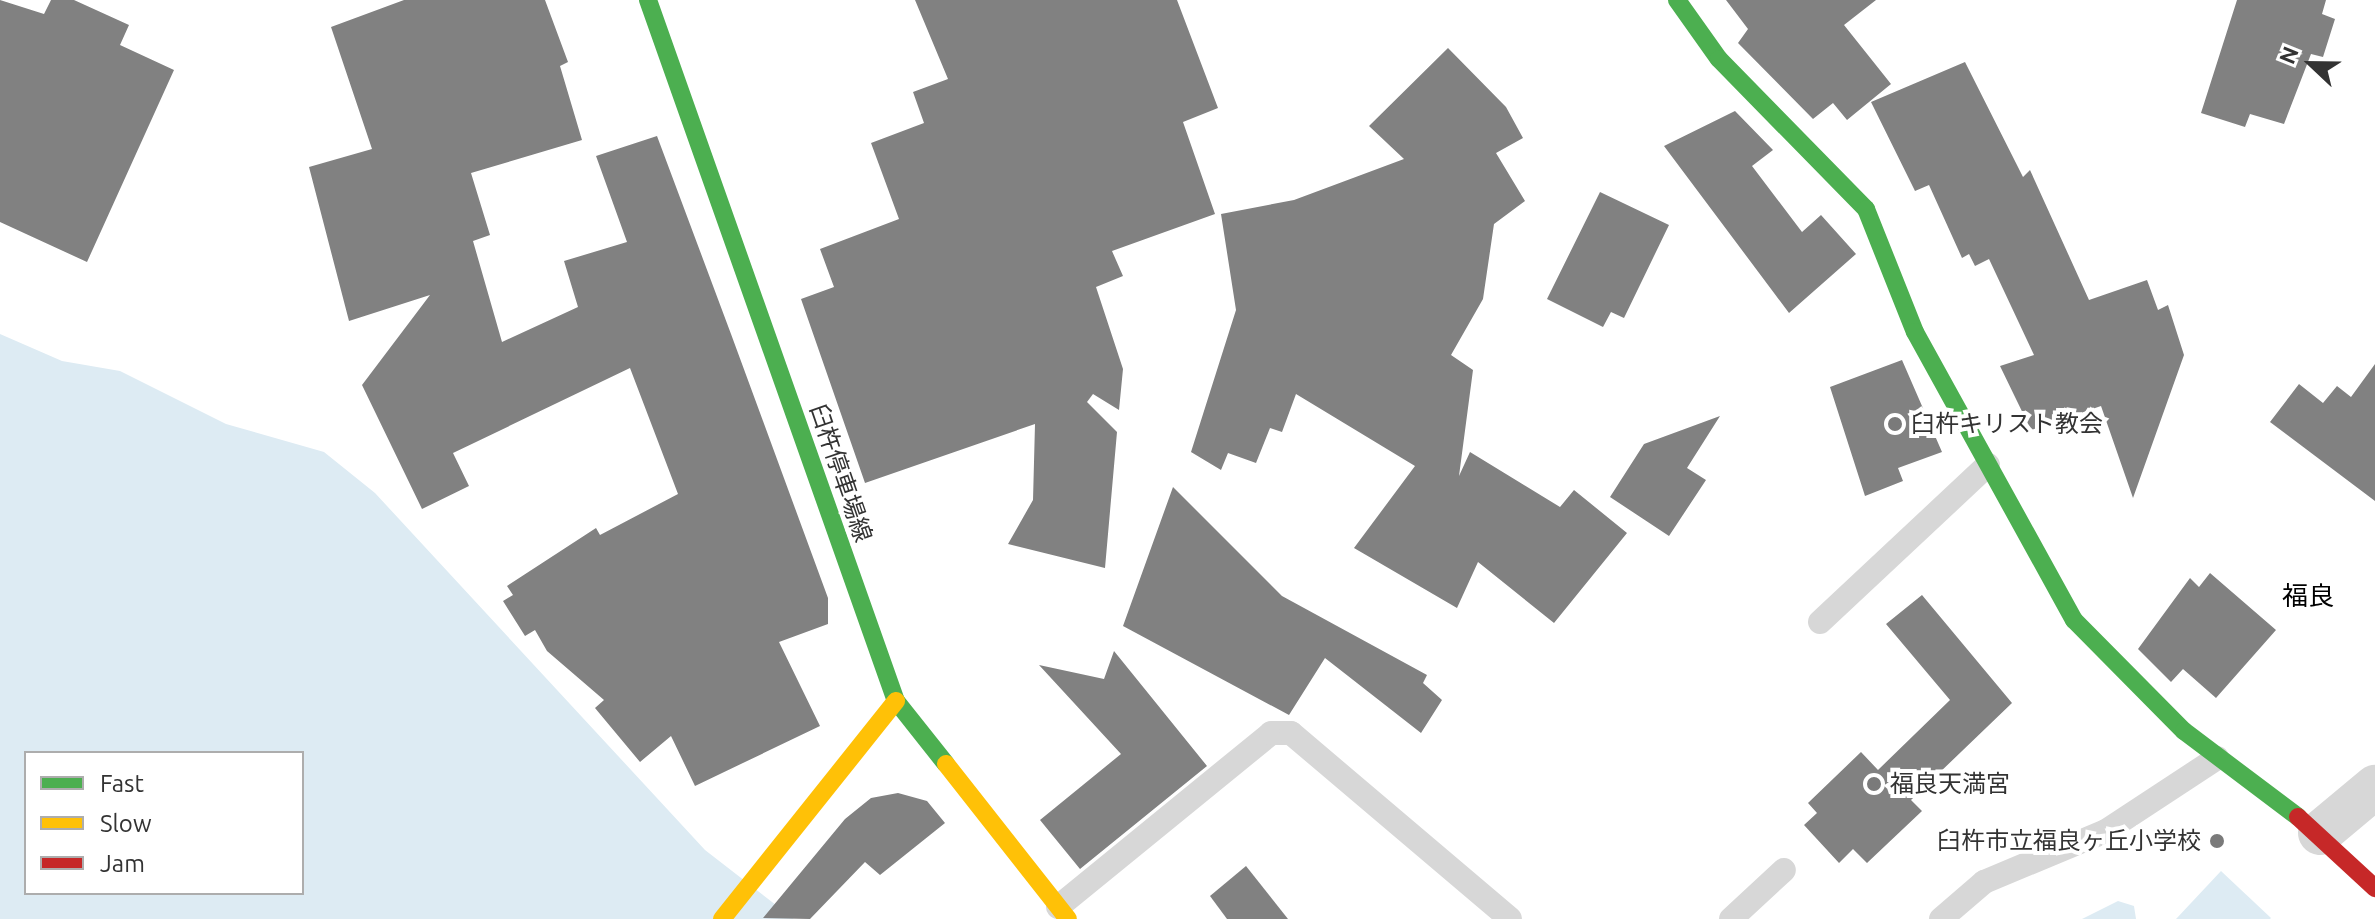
<!DOCTYPE html>
<meta charset="utf-8">
<style>
body{margin:0}
#map{position:relative;width:2375px;height:919px;overflow:hidden;background:#fff;font-family:Ubuntu,"Noto Sans JP",sans-serif}
div>[style]{position:absolute}
[style*='--x']{left:calc(var(--x)*1px);top:calc(var(--y)*1px);width:calc(var(--w)*1px);rotate:calc(var(--a)*1deg)}
.water>*{inset:0;background:#ddebf3}
.building>*{inset:0;background:#818181}
.lane>*{height:24px;margin:-12px;padding:0 12px;transform-origin:12px;border-radius:12px;background:#d7d7d7}
.street>*{height:44px;margin:-22px;padding:0 22px;transform-origin:22px;border-radius:22px;background:#d7d7d7}
.fast>*{height:18px;margin:-9px;padding:0 9px;transform-origin:9px;border-radius:9px;background:#4caf50}
.slow>*{height:18px;margin:-9px;padding:0 9px;transform-origin:9px;border-radius:9px;background:#ffc107}
.jam>*{height:18px;margin:-9px;padding:0 9px;transform-origin:9px;border-radius:9px;background:#c62828}
.dots>*{width:22px;height:22px;translate:-50% -50%;box-sizing:border-box;border:4px solid #fff;border-radius:50%}
span{translate:-50% -50%;white-space:nowrap;text-align:center;line-height:1.15;-webkit-text-stroke:8px #fff;paint-order:stroke}
.poi-label{font-size:24px;color:#333}
.left{translate:0 -50%;text-align:left}
.right{translate:-100% -50%;text-align:right}
.street-label{font-size:24px;color:#333}
.neighbourhood-label{font-size:26px;color:#000}
.legend{position:absolute;left:24px;top:751px;width:280px;height:144px;box-sizing:border-box;background:#fff;border:2px solid #adadad;margin:0;padding:10px 14px;list-style:none;font-size:24px;color:#333}
.legend li{display:flex;align-items:center;gap:16px;height:40px}
.legend b{width:40px;border:2px solid #adadad}
.north{position:absolute;left:2271px;top:24px;width:80px;height:80px;-webkit-text-stroke:6px #fff;paint-order:stroke;rotate:292deg;font-size:22px;font-weight:700;line-height:32px;text-align:center;color:#333}
.north::after{content:'';display:block;margin:auto;width:28px;height:36px;background:#333;clip-path:polygon(50% 0,100% 100%,50% 72%,0 100%)}
</style>
<div id="map">
<div class="water">
<i style="clip-path:polygon(evenodd,0 334px,62px 361px,120px 371px,226px 424px,324px 452px,375px 493px,705px 850px,794px 919px,0 919px,0 334px,26px 753px,302px 753px,302px 893px,26px 893px,26px 753px)"></i>
<i style="clip-path:polygon(2221px 871px,2271px 918px,2270px 919px,2176px 919px)"></i>
<i style="clip-path:polygon(2118px 901px,2134px 906px,2136px 919px,2082px 919px)"></i>
</div>
<div class="building">
<i style="clip-path:polygon(0 0,44px 14px,51px 0,74px 0,129px 25px,120px 45px,174px 70px,87px 262px,0 222px)"></i>
<i style="clip-path:polygon(404px 0,545px 0,568px 62px,560px 66px,582px 140px,471px 173px,490px 235px,473px 241px,502px 342px,578px 307px,564px 261px,627px 242px,596px 156px,657px 136px,731px 334px,828px 598px,828px 624px,779px 642px,820px 726px,695px 786px,671px 736px,640px 762px,595px 708px,604px 700px,547px 651px,535px 630px,525px 636px,503px 601px,513px 595px,507px 586px,596px 528px,600px 535px,678px 494px,630px 368px,453px 453px,469px 486px,422px 509px,362px 385px,430px 295px,349px 321px,309px 167px,372px 149px,331px 27px)"></i>
<i style="clip-path:polygon(915px 0,1177px 0,1218px 108px,1183px 122px,1215px 214px,1112px 251px,1123px 276px,1096px 287px,1123px 369px,1119px 410px,1093px 394px,1087px 402px,1117px 432px,1105px 568px,1008px 544px,1033px 500px,1035px 424px,865px 483px,801px 299px,834px 287px,820px 249px,899px 219px,871px 143px,924px 123px,913px 92px,948px 79px)"></i>
<i style="clip-path:polygon(1726px 0,1876px 0,1844px 25px,1891px 84px,1847px 120px,1833px 103px,1813px 119px,1738px 43px,1748px 29px)"></i>
<i style="clip-path:polygon(2237px 0,2326px 0,2322px 14px,2335px 19px,2323px 57px,2311px 54px,2284px 124px,2250px 114px,2245px 127px,2201px 113px)"></i>
<i style="clip-path:polygon(1448px 48px,1506px 107px,1523px 138px,1496px 153px,1525px 201px,1494px 224px,1483px 299px,1451px 355px,1473px 370px,1459px 476px,1470px 452px,1560px 507px,1574px 490px,1627px 533px,1554px 623px,1478px 562px,1457px 608px,1354px 548px,1415px 466px,1296px 394px,1282px 432px,1270px 428px,1256px 463px,1228px 453px,1221px 470px,1191px 452px,1236px 310px,1221px 214px,1294px 200px,1404px 159px,1369px 126px)"></i>
<i style="clip-path:polygon(1965px 62px,2023px 177px,2030px 170px,2089px 300px,2147px 280px,2158px 310px,2168px 305px,2184px 355px,2133px 498px,2101px 406px,2031px 430px,2000px 366px,2034px 355px,1989px 259px,1975px 266px,1969px 254px,1962px 258px,1929px 185px,1915px 191px,1871px 102px)"></i>
<i style="clip-path:polygon(1735px 111px,1773px 150px,1752px 166px,1802px 232px,1821px 215px,1856px 254px,1789px 313px,1664px 146px)"></i>
<i style="clip-path:polygon(1600px 192px,1669px 225px,1624px 318px,1611px 312px,1603px 327px,1547px 299px)"></i>
<i style="clip-path:polygon(1902px 360px,1942px 452px,1898px 468px,1903px 481px,1865px 496px,1830px 387px)"></i>
<i style="clip-path:polygon(2375px 364px,2375px 501px,2270px 422px,2299px 384px,2323px 403px,2337px 386px,2351px 397px)"></i>
<i style="clip-path:polygon(1720px 416px,1687px 468px,1706px 480px,1669px 536px,1610px 497px,1644px 444px)"></i>
<i style="clip-path:polygon(1173px 487px,1282px 596px,1427px 675px,1423px 683px,1442px 700px,1421px 733px,1325px 658px,1289px 715px,1123px 626px)"></i>
<i style="clip-path:polygon(2210px 573px,2276px 630px,2216px 698px,2183px 669px,2171px 682px,2138px 649px,2190px 578px,2199px 587px)"></i>
<i style="clip-path:polygon(1922px 595px,2012px 703px,1911px 800px,1922px 811px,1867px 863px,1853px 849px,1839px 863px,1804px 825px,1817px 813px,1808px 803px,1861px 752px,1878px 770px,1950px 700px,1886px 624px)"></i>
<i style="clip-path:polygon(1114px 651px,1207px 766px,1080px 869px,1040px 820px,1121px 754px,1039px 665px,1104px 679px)"></i>
<i style="clip-path:polygon(898px 793px,927px 801px,945px 823px,880px 875px,865px 862px,810px 919px,763px 918px,845px 819px,871px 798px)"></i>
<i style="clip-path:polygon(1246px 866px,1288px 919px,1227px 919px,1210px 896px)"></i>
</div>
<div class="lane">
<i style="--x:1820;--y:622;--w:230;--a:-43.1"></i>
<i style="--x:1058;--y:907;--w:275;--a:-39.2"></i>
<i style="--x:1271;--y:733;--w:20;--a:0"></i>
<i style="--x:1291;--y:733;--w:287;--a:40.3"></i>
<i style="--x:1731;--y:919;--w:72;--a:-42.8"></i>
<i style="--x:1941;--y:919;--w:57;--a:-40.7"></i>
<i style="--x:1984;--y:882;--w:132;--a:-22.7"></i>
<i style="--x:2106;--y:831;--w:133;--a:-33.3"></i>
</div>
<div class="street">
<i style="--x:2320;--y:833;--w:72;--a:-39.9"></i>
</div>
<div class="fast">
<i style="--x:648;--y:0;--w:744;--a:70.52"></i>
<i style="--x:896;--y:701;--w:80;--a:51.6"></i>
<i style="--x:1677;--y:0;--w:72;--a:54.6"></i>
<i style="--x:1719;--y:59;--w:210;--a:45.6"></i>
<i style="--x:1866;--y:209;--w:132;--a:68.3"></i>
<i style="--x:1915;--y:332;--w:329;--a:61.1"></i>
<i style="--x:2074;--y:620;--w:156;--a:45.3"></i>
<i style="--x:2184;--y:731;--w:143;--a:37"></i>
</div>
<div class="slow">
<i style="--x:946;--y:764;--w:197;--a:51.8"></i>
<i style="--x:722;--y:919;--w:279;--a:-51.4"></i>
</div>
<div class="jam">
<i style="--x:2298;--y:817;--w:105;--a:42.7"></i>
</div>
<div class="dots">
<i style="left:1895px;top:424px;background:#7a7a7a"></i>
<i style="left:1874px;top:784px;background:#7a7a7a"></i>
<i style="left:2217px;top:841px;background:#7a7a7a"></i>
</div>
<div class="poi-label">
<span class="left" style="left:1911px;top:424px">臼杵キリスト教会</span>
<span class="left" style="left:1890px;top:784px">福良天満宮</span>
<span class="right" style="left:2201px;top:841px">臼杵市立福良ヶ丘小学校</span>
</div>
<div class="street-label">
<span style="left:841px;top:473px;rotate:71deg">臼杵停車場線</span>
</div>
<div class="neighbourhood-label">
<span style="left:2308px;top:596px">福良</span>
</div>
<ul class="legend">
<li><b style="height:10px;background:#4caf50"></b>Fast</li>
<li><b style="height:10px;background:#ffc107"></b>Slow</li>
<li><b style="height:10px;background:#c62828"></b>Jam</li>
</ul>
<div class="north">N</div>
</div>
